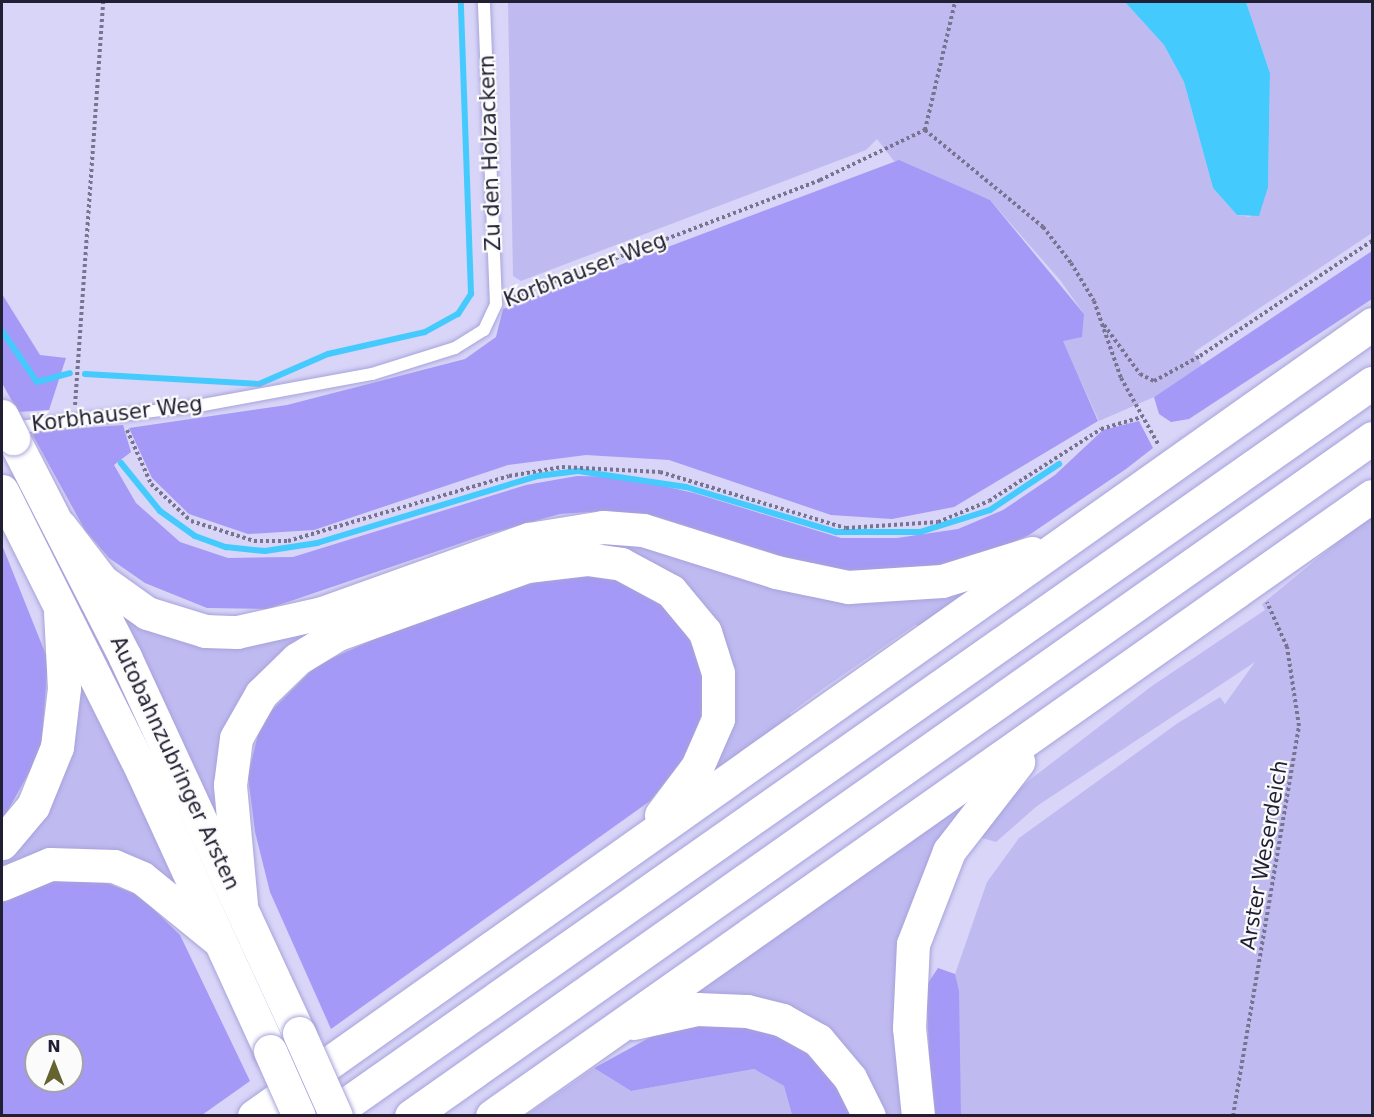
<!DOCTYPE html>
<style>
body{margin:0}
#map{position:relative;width:1374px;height:1117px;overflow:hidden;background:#d8d5f8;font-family:"DejaVu Sans",sans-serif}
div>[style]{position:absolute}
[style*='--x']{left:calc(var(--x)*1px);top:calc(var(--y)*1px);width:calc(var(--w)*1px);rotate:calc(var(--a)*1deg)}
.green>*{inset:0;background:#bfbbf1}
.forest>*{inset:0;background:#a499f6}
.water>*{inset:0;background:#44cafd}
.stream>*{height:6px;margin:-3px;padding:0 3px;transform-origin:3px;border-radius:3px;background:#44cafd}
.path>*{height:4px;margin-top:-2px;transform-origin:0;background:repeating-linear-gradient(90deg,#777490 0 3px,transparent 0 6px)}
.roads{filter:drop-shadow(0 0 2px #a7a3da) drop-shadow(0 0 2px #a7a3da)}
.lane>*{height:12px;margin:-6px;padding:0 6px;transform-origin:6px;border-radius:6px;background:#fff}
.highway>*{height:33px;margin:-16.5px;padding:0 16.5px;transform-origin:16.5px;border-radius:16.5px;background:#fff}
.bridges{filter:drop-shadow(0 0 2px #a7a3da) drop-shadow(0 0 2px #a7a3da)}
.highway-bridge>*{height:33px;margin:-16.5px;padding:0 16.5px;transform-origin:16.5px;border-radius:16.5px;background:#fff}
span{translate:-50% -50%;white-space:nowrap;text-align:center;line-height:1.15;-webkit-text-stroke:4.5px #fbfbfb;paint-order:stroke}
.street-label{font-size:21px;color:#211f34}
.frame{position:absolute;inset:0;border:3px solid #211f34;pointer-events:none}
.north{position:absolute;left:24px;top:1033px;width:60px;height:60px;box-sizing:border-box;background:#fbfbfb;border:2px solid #a4a3ab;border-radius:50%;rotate:0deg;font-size:16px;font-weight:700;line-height:24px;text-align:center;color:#211f34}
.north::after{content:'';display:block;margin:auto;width:21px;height:27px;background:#656431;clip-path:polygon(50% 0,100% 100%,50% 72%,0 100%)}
</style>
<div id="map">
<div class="green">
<i style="clip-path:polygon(508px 2px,1125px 2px,1164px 45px,1184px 82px,1213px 188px,1237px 215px,1250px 217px,1268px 186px,1270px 73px,1246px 2px,1372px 2px,1372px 233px,1194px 352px,1202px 365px,1154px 397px,1099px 421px,1062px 340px,1084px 314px,1060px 280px,990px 200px,894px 161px,877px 139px,866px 150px,521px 281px,513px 276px)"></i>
<i style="clip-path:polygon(1372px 514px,1372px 1115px,961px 1115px,955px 974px,987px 882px,1019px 838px,1178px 723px,1220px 697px,1225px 704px,1255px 662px,1037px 806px,996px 842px,982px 838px,983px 824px,1027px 782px,1152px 686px,1265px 610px,1262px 604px)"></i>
<i style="clip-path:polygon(610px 536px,708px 557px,986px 580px,929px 625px,915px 625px,824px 688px,790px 713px,792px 720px,694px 789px,729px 728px,666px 574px,292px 647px,213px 809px,123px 617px,191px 640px)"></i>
<i style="clip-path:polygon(82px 680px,180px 891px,114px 853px,77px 848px,44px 853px,2px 870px,2px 858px)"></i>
<i style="clip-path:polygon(978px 784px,937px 847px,907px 1115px,880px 1115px,670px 1006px)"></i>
<i style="clip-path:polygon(594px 1068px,631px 1091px,754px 1069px,784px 1086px,792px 1115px,525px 1116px)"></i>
</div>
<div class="forest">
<i style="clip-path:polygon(899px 160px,990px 200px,1084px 314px,1082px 337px,1063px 341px,1098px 421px,954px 507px,892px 519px,831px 515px,669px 460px,586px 455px,508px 465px,314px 530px,248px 534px,189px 514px,152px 478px,129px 428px,287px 405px,465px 359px,496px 337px,503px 309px)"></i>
<i style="clip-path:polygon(1372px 251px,1372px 299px,1189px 419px,1171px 422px,1159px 414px,1154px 397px)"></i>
<i style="clip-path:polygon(2px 294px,40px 355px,66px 358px,49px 410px,18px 412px,2px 383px)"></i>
<i style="clip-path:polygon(1139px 421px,1153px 448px,1126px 469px,1029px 535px,974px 560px,922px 572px,822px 569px,654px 516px,604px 511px,560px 514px,488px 534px,267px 609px,207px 608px,145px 583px,109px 558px,85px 530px,31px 432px,123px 425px,131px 452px,114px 465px,136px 503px,180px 542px,228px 558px,293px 557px,526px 485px,577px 476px,624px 477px,694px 493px,841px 538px,897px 538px,958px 529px,1003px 510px,1055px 475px,1103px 430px)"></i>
<i style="clip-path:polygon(2px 545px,48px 660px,41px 751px,2px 821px)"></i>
<i style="clip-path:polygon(572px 573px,620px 577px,659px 594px,684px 629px,705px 672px,701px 717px,685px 757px,650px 801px,331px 1029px,270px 892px,255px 832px,248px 776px,261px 721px,317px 665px,450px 605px)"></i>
<i style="clip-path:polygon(evenodd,58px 879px,99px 880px,140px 896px,180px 935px,250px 1081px,202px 1115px,2px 1116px,2px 903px,25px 887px,58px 879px,36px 1045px,72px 1045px,72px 1081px,36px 1081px,36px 1045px)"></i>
<i style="clip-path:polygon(938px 968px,955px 974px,959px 991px,961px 1115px,932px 1115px,926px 986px)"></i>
<i style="clip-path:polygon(748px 1021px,816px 1052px,855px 1115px,792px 1115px,784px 1086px,754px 1069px,631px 1091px,594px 1068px,669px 1027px)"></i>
</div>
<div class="water">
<i style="clip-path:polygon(1125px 2px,1246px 2px,1270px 73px,1268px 187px,1259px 216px,1237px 215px,1213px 188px,1184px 82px,1164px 45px)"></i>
</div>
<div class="stream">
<i style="--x:2;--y:331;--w:62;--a:55.5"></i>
<i style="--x:37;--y:382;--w:34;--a:-15"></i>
<i style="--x:85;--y:374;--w:174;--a:3.3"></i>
<i style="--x:259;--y:384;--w:75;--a:-23.5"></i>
<i style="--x:328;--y:354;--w:99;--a:-12.8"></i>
<i style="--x:425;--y:332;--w:38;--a:-29"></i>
<i style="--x:458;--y:314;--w:24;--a:-57"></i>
<i style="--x:471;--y:294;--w:292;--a:-92"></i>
<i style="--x:121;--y:463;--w:62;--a:50.9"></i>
<i style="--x:160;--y:511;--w:43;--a:35.5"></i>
<i style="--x:195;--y:536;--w:33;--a:20"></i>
<i style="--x:226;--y:547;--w:39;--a:6"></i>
<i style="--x:265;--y:551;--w:53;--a:-8.7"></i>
<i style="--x:317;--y:543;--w:231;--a:-16.9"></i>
<i style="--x:538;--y:476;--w:40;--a:-7.1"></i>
<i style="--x:578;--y:471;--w:109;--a:8.4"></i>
<i style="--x:686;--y:487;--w:157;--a:16.7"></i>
<i style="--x:836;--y:532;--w:84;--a:0"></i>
<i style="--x:920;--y:532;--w:73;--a:-17.4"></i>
<i style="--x:990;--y:510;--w:83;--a:-33.7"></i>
</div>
<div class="path">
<i style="--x:925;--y:130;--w:153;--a:39.4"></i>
<i style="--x:1043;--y:227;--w:46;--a:52.1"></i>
<i style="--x:1071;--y:263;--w:44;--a:58.8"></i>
<i style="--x:1094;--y:301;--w:82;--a:70.7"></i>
<i style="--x:1121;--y:378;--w:76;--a:60.7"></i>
<i style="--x:925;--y:130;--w:131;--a:-76.8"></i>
<i style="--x:509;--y:299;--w:333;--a:-20.9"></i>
<i style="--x:820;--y:180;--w:116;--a:-25.5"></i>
<i style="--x:1104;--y:325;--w:61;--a:53.7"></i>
<i style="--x:1140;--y:374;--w:16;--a:27"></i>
<i style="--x:1154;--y:381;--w:52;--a:-28.5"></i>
<i style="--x:1200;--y:356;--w:207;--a:-33.8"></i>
<i style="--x:75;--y:405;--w:404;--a:-86"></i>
<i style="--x:127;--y:430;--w:59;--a:66"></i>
<i style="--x:151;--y:484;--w:54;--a:42.8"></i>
<i style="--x:191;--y:521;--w:66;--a:17.6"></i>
<i style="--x:254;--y:541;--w:34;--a:0"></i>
<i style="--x:288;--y:541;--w:230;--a:-16.4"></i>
<i style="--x:509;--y:476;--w:54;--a:-9.6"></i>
<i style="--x:562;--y:467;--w:98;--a:2.9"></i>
<i style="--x:660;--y:472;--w:194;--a:16.8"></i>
<i style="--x:846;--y:528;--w:92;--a:-3.7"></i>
<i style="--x:938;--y:522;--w:55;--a:-22.4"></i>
<i style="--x:989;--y:501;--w:133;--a:-32.7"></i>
<i style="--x:1101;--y:429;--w:43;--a:-16.3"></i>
<i style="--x:1233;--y:1116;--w:396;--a:-80.4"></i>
<i style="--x:1299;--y:726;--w:80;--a:-98.6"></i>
<i style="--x:1287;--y:647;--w:49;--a:-114"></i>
</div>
<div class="roads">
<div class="lane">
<i style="--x:11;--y:428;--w:193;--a:-6.8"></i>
<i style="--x:203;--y:405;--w:172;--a:-10.4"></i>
<i style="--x:372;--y:374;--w:87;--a:-17.4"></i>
<i style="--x:455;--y:348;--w:34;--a:-32"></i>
<i style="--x:484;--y:330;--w:29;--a:-65"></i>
<i style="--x:496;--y:304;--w:302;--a:-92.3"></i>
</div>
<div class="highway">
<i style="--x:13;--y:438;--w:246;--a:62.9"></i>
<i style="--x:125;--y:657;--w:414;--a:65.2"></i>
<i style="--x:2;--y:491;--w:315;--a:63.4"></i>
<i style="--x:143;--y:773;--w:306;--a:65.4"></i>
<i style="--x:60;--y:526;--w:69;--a:52.6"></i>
<i style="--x:102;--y:581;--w:55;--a:35.4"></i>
<i style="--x:147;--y:613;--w:61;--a:17.2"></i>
<i style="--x:205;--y:631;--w:32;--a:2"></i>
<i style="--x:237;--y:632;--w:87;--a:-12.6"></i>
<i style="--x:322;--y:613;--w:220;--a:-19.7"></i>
<i style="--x:529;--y:539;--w:75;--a:-9.2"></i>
<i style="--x:603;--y:527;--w:40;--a:4.3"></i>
<i style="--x:643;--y:530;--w:139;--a:17.5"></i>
<i style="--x:776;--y:572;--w:74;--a:11.8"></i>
<i style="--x:848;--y:587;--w:94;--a:-3.7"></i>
<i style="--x:942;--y:581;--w:94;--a:-17.3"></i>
<i style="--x:2;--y:843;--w:48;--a:-50"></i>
<i style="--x:33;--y:806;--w:64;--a:-67.9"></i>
<i style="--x:57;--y:747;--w:59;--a:-83.2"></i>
<i style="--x:64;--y:688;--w:76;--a:-93"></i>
<i style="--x:2;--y:884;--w:52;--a:-22.6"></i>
<i style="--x:50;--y:864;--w:64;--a:1.8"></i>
<i style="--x:114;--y:866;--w:30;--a:23"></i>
<i style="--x:142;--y:878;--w:97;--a:39.1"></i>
<i style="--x:241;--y:904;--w:120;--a:-95.3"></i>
<i style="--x:230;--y:785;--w:47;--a:-82.7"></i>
<i style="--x:236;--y:738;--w:51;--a:-60.4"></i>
<i style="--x:261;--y:694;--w:50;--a:-44.2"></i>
<i style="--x:297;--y:659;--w:48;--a:-31.4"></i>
<i style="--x:338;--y:634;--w:201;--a:-19.8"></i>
<i style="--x:527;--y:566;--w:60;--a:-6.7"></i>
<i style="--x:587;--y:559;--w:34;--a:8"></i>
<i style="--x:621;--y:564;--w:57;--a:28.4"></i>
<i style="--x:671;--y:591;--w:53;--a:50.3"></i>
<i style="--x:705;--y:632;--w:43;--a:72.4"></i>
<i style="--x:718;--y:673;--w:46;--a:90"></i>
<i style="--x:718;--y:719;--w:52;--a:113.6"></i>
<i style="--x:697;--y:767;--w:60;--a:126.9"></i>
<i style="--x:634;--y:1023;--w:65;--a:-12.5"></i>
<i style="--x:697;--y:1009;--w:50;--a:2.3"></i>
<i style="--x:747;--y:1011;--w:36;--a:14"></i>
<i style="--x:782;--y:1020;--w:41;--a:29.1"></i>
<i style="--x:818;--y:1040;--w:50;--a:49.9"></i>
<i style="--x:850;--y:1078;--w:42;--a:63.4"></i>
<i style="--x:254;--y:1116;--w:1370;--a:-35.31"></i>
<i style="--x:329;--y:1116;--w:1275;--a:-35.1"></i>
<i style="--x:411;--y:1116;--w:1176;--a:-35.2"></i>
<i style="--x:492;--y:1116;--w:1076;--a:-35.17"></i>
<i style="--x:918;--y:1116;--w:88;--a:-95.8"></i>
<i style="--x:909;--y:1028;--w:84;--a:-87.3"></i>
<i style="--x:913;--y:944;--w:100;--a:-68.8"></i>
<i style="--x:949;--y:851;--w:113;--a:-52.2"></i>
</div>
</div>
<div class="bridges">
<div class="highway-bridge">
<i style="--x:2;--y:416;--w:25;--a:63"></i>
<i style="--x:299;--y:1033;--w:91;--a:66"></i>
<i style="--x:270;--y:1051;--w:71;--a:66"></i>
</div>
</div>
<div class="street-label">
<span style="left:490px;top:153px;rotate:-92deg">Zu den Holzackern</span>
<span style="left:585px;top:270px;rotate:-21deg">Korbhauser Weg</span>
<span style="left:117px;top:414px;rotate:-7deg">Korbhauser Weg</span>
<span style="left:175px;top:763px;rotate:65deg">Autobahnzubringer Arsten</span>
<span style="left:1264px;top:855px;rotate:-80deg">Arster Weserdeich</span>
</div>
<div class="frame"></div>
<div class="north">N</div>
</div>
